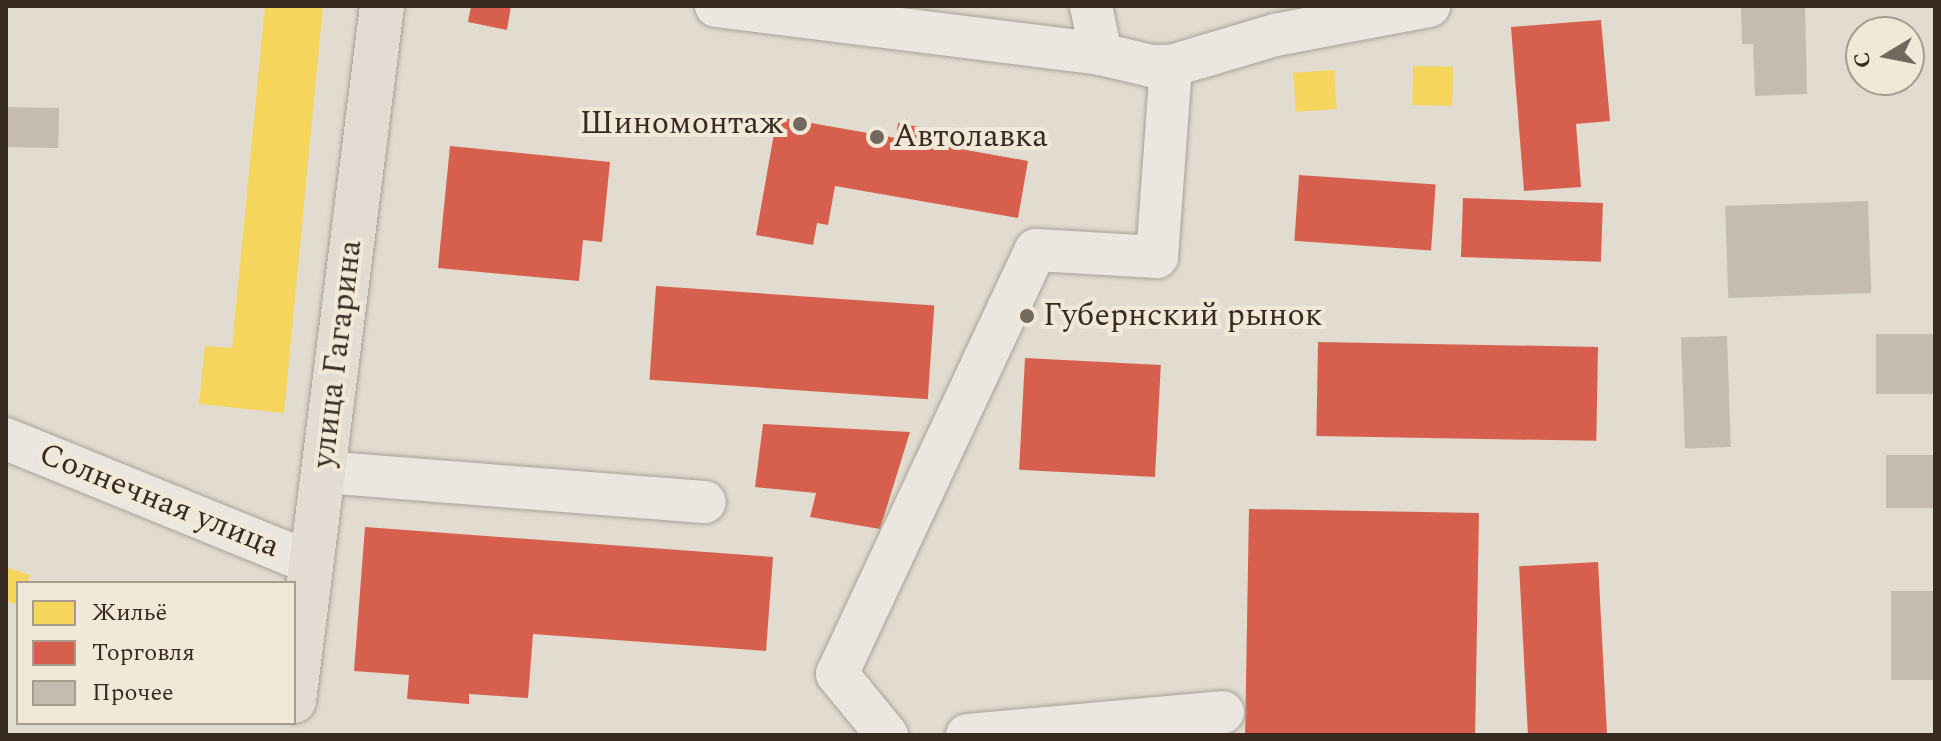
<!DOCTYPE html>
<meta charset="utf-8">
<style>
body{margin:0}
#map{position:relative;width:1941px;height:741px;overflow:hidden;background:#e1dbd0;font-family:Spectral,serif}
div>[style]{position:absolute}
[style*='--x']{left:calc(var(--x)*1px);top:calc(var(--y)*1px);width:calc(var(--w)*1px);rotate:calc(var(--a)*1deg)}
.homes>*{inset:0;background:#f6d55c;transform-origin:0 0}
.shops>*{inset:0;background:#d6604d;transform-origin:0 0}
.building>*{inset:0;background:#c5bbb1;transform-origin:0 0}
.roads{filter:drop-shadow(0 0 2px #a7a198) drop-shadow(0 0 2px #a7a198)}
.minor>*{height:42px;margin:-21px;padding:0 21px;transform-origin:21px;border-radius:21px;background:#ebe7e0}
.major>*{height:44px;margin:-22px;padding:0 22px;transform-origin:22px;border-radius:22px;background:#e2dcd3}
.dots>*{width:22px;height:22px;translate:-50% -50%;box-sizing:border-box;border:4px solid #f2e8d7;border-radius:50%}
span{translate:-50% -50%;white-space:nowrap;text-align:center;line-height:1.15;-webkit-text-stroke:8px #f2e8d7;paint-order:stroke}
.poi-label{font-size:32px;color:#362a21}
.right{translate:-100% -50%;text-align:right}
.left{translate:0 -50%;text-align:left}
.street-label{font-size:32px;color:#362a21}
.frame{position:absolute;inset:0;border:8px solid #362a21;pointer-events:none}
.legend{position:absolute;left:16px;top:581px;width:280px;height:144px;box-sizing:border-box;background:#f2e8d7;border:2px solid #a79c8e;margin:0;padding:10px 14px;list-style:none;font-size:24px;color:#362a21}
.legend li{display:flex;align-items:center;gap:16px;height:40px}
.legend b{width:40px;border:2px solid #a79c8e}
.north{position:absolute;left:1845px;top:16px;width:80px;height:80px;box-sizing:border-box;background:#f2e8d7;border:2px solid #a79c8e;border-radius:50%;rotate:260deg;font-size:22px;font-weight:700;line-height:32px;text-align:center;color:#362a21}
.north::after{content:'';display:block;margin:auto;width:28px;height:36px;background:#72685e;clip-path:polygon(50% 0,100% 100%,50% 72%,0 100%)}
</style>
<div id="map">
<div class="homes">
<i style="clip-path:polygon(265px 6px,323px 6px,284px 413px,199px 404px,205px 346px,232px 348px)"></i>
<i style="left:1413px;top:66px;width:40px;height:39px;rotate:1deg"></i>
<i style="left:1334px;top:70px;width:39px;height:41px;rotate:86deg"></i>
<i style="clip-path:polygon(6px 567px,30px 575px,27px 583px,18px 583px,18px 605px,6px 601px)"></i>
</div>
<div class="shops">
<i style="clip-path:polygon(471px 6px,511px 6px,507px 30px,468px 22px)"></i>
<i style="clip-path:polygon(1601px 20px,1610px 121px,1576px 124px,1581px 187px,1524px 191px,1511px 27px)"></i>
<i style="clip-path:polygon(777px 117px,896px 138px,898px 123px,919px 127px,916px 141px,1028px 161px,1018px 218px,835px 186px,828px 225px,817px 223px,813px 245px,756px 235px)"></i>
<i style="clip-path:polygon(450px 146px,610px 162px,602px 242px,583px 240px,579px 281px,438px 268px)"></i>
<i style="left:1299px;top:175px;width:137px;height:66px;rotate:4deg"></i>
<i style="left:1463px;top:198px;width:140px;height:59px;rotate:2deg"></i>
<i style="left:656px;top:286px;width:279px;height:94px;rotate:4deg"></i>
<i style="left:1318px;top:342px;width:280px;height:94px;rotate:1deg"></i>
<i style="left:1025px;top:358px;width:136px;height:112px;rotate:3deg"></i>
<i style="clip-path:polygon(763px 424px,910px 432px,880px 529px,810px 517px,816px 493px,755px 487px)"></i>
<i style="left:1249px;top:509px;width:230px;height:226px;rotate:1deg"></i>
<i style="clip-path:polygon(365px 527px,773px 557px,766px 651px,533px 634px,528px 698px,469px 694px,469px 704px,407px 699px,409px 675px,354px 671px)"></i>
<i style="left:1598px;top:562px;width:173px;height:79px;rotate:87deg"></i>
</div>
<div class="building">
<i style="clip-path:polygon(1741px 6px,1805px 6px,1807px 94px,1755px 96px,1753px 44px,1742px 44px)"></i>
<i style="left:6px;top:107px;width:53px;height:40px;rotate:1deg"></i>
<i style="left:1868px;top:201px;width:92px;height:143px;rotate:88deg"></i>
<i style="left:1935px;top:334px;width:60px;height:59px;rotate:90deg"></i>
<i style="left:1727px;top:336px;width:111px;height:46px;rotate:88deg"></i>
<i style="left:1935px;top:455px;width:53px;height:49px;rotate:90deg"></i>
<i style="left:1935px;top:591px;width:89px;height:44px;rotate:90deg"></i>
</div>
<div class="roads">
<div class="minor">
<i style="--x:716;--y:6;--w:388;--a:7.1"></i>
<i style="--x:1101;--y:54;--w:51;--a:13.5"></i>
<i style="--x:1151;--y:66;--w:20;--a:0"></i>
<i style="--x:1171;--y:66;--w:109;--a:-16.6"></i>
<i style="--x:1275;--y:35;--w:157;--a:-10.7"></i>
<i style="--x:1091;--y:6;--w:49;--a:78.2"></i>
<i style="--x:6;--y:439;--w:329;--a:22.1"></i>
<i style="--x:323;--y:472;--w:383;--a:4.5"></i>
<i style="--x:887;--y:735;--w:79;--a:-129.3"></i>
<i style="--x:837;--y:674;--w:468;--a:-64.9"></i>
<i style="--x:1036;--y:250;--w:121;--a:3.3"></i>
<i style="--x:1157;--y:257;--w:192;--a:-85.8"></i>
<i style="--x:967;--y:735;--w:257;--a:-5.1"></i>
</div>
<div class="major">
<i style="--x:294;--y:701;--w:701;--a:-82.78"></i>
</div>
</div>
<div class="dots">
<i style="left:800px;top:124px;background:#72685e"></i>
<i style="left:877px;top:137px;background:#72685e"></i>
<i style="left:1027px;top:316px;background:#72685e"></i>
</div>
<div class="poi-label">
<span class="right" style="left:784px;top:124px">Шиномонтаж</span>
<span class="left" style="left:893px;top:137px">Автолавка</span>
<span class="left" style="left:1043px;top:316px">Губернский рынок</span>
</div>
<div class="street-label">
<span style="left:338px;top:354px;rotate:-83deg">улица Гагарина</span>
<span style="left:159px;top:501px;rotate:22deg">Солнечная улица</span>
</div>
<div class="frame"></div>
<ul class="legend">
<li><b style="height:22px;background:#f6d55c"></b>Жильё</li>
<li><b style="height:22px;background:#d6604d"></b>Торговля</li>
<li><b style="height:22px;background:#c5bbb1"></b>Прочее</li>
</ul>
<div class="north">С</div>
</div>
